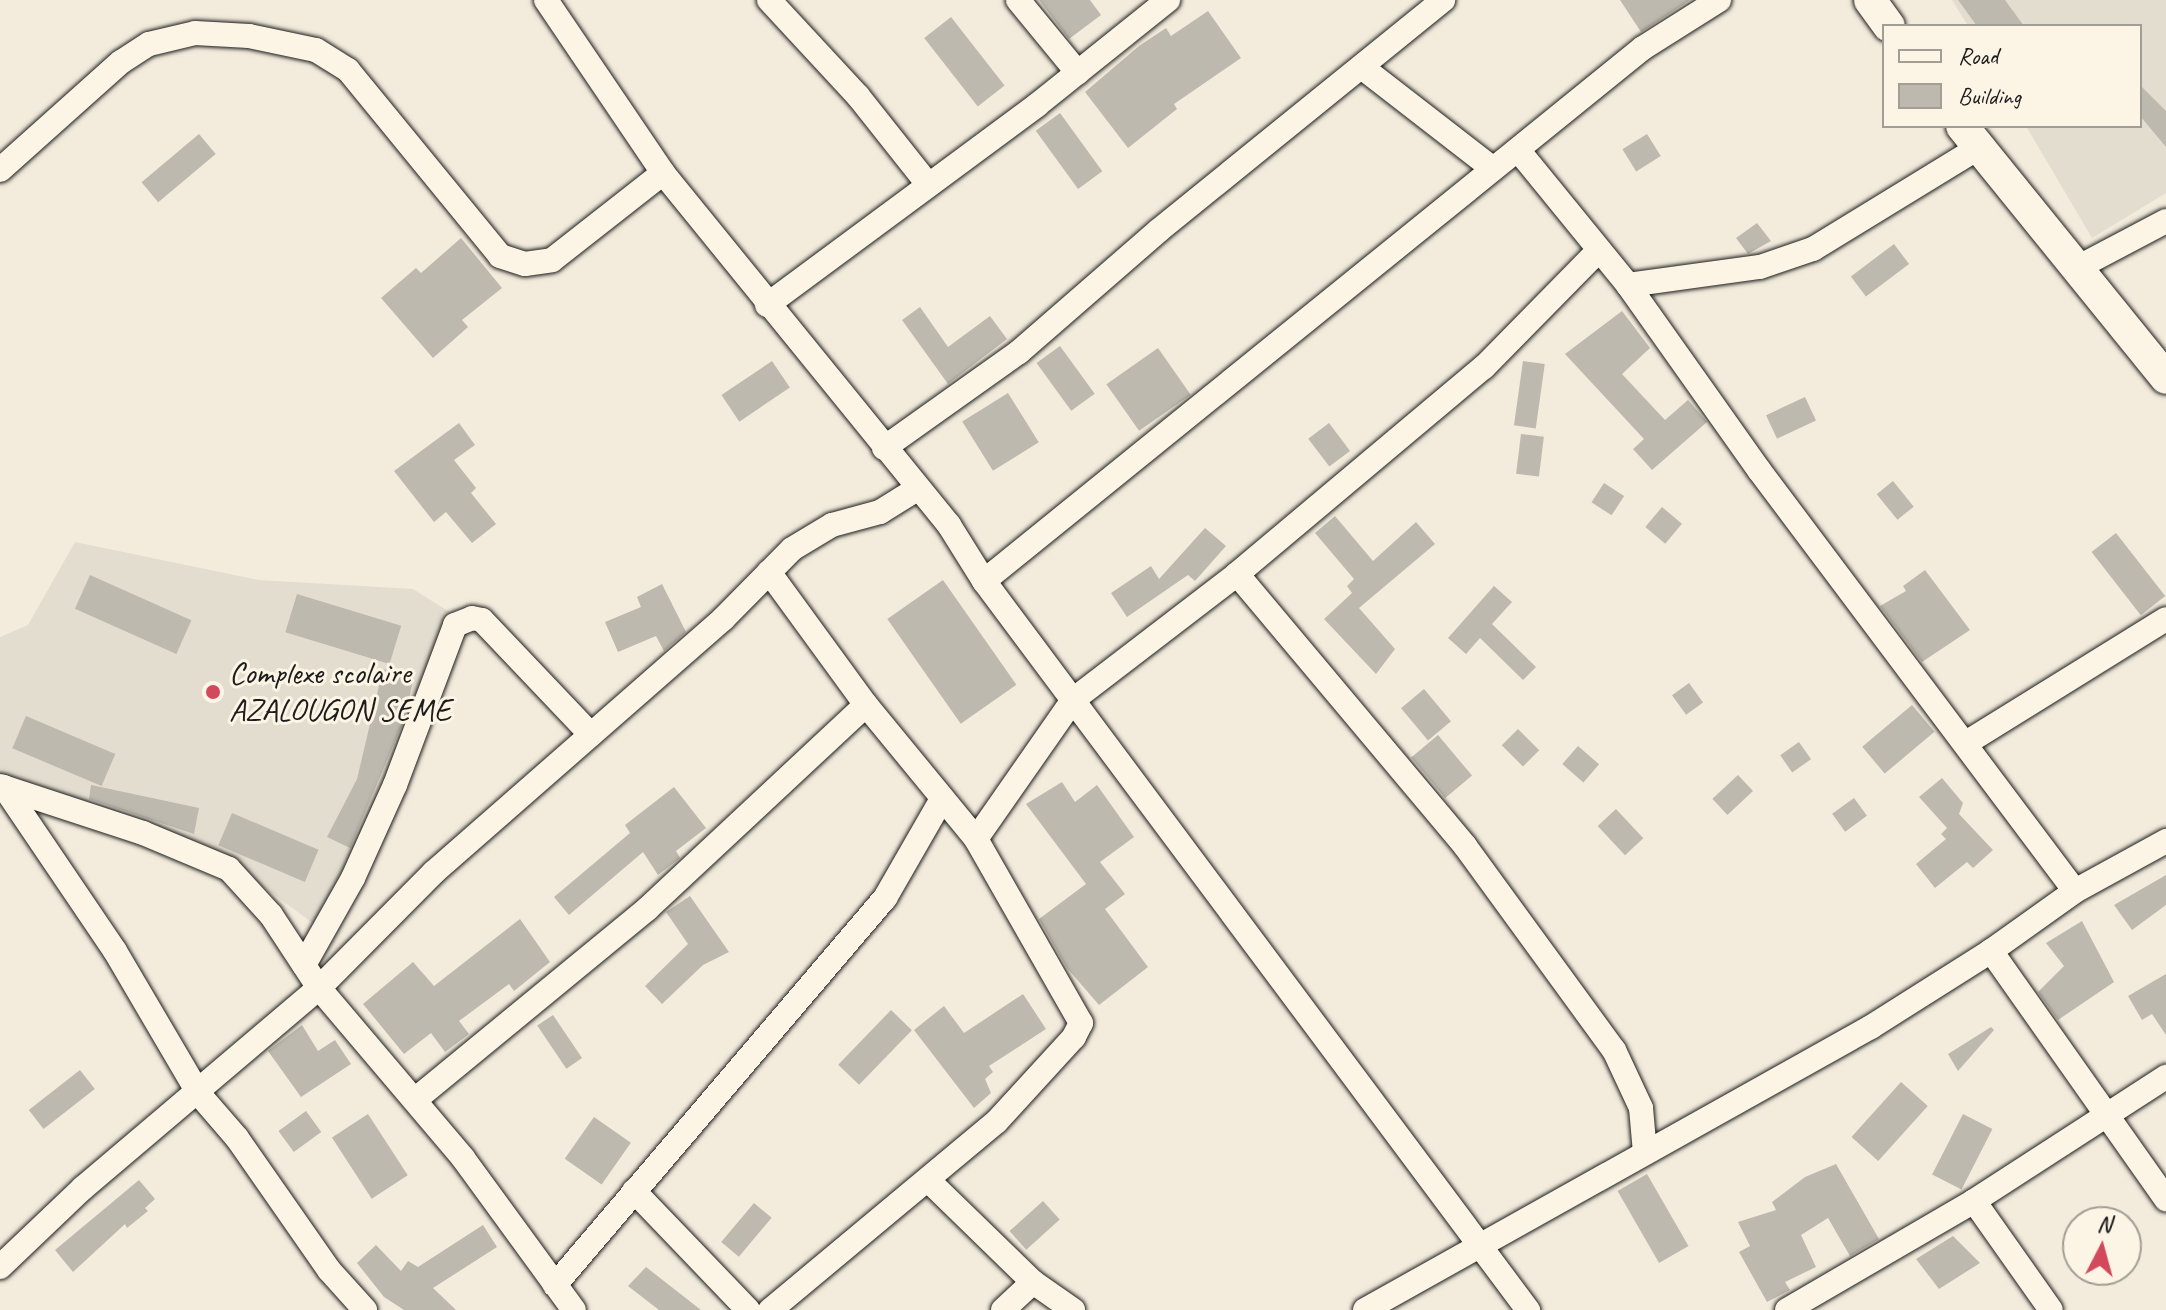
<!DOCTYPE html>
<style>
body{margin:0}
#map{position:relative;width:2166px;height:1310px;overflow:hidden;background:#f3ecdd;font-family:Caveat,sans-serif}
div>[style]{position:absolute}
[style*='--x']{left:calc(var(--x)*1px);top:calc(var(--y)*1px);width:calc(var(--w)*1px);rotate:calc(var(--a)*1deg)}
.built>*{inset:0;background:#e3ddcf}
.building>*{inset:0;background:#beb9ae;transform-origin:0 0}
.roads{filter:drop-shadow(0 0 2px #1c1c1c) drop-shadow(0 0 2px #1c1c1c)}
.minor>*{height:24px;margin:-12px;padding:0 12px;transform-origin:12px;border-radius:12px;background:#fcf5e5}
.secondary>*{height:32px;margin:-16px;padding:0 16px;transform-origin:16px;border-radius:16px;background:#fcf5e5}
.dots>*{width:22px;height:22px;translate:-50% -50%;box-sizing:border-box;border:4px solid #fcf5e5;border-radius:50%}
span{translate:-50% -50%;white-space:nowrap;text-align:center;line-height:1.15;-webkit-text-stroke:6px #fcf5e5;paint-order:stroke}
.poi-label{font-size:32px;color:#1c1c1c}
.left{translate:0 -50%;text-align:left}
.legend{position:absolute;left:1882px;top:24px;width:260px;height:104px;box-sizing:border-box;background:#fcf5e5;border:2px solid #a29e95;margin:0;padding:10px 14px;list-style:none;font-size:24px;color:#1c1c1c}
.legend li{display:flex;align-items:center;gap:16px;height:40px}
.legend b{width:40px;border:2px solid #a29e95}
.north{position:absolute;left:2062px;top:1206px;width:80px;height:80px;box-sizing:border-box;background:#fcf5e5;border:2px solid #a29e95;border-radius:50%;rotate:6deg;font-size:22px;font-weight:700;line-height:32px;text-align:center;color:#1c1c1c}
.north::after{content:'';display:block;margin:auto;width:28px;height:36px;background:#d1495b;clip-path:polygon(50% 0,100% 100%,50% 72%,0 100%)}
</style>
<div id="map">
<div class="built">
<i style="clip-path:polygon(1952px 0,2166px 0,2166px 193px,2092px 238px,2026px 126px,2140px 126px,2140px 26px,1968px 26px)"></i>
<i style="clip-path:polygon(75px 542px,259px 580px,413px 589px,451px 613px,408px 747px,368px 833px,314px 924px,223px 857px,0 775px,0 637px,28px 625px)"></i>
</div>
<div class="building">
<i style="clip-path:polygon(1039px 0,1090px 0,1101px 15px,1069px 39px)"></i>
<i style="clip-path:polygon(1620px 0,1690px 0,1641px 32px)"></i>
<i style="clip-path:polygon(1958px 0,2005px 0,2024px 26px,1977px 26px)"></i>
<i style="clip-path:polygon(1208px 11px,1241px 58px,1174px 104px,1177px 109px,1128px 148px,1085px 92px,1139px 46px,1166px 28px,1171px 36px)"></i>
<i style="left:951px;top:17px;width:87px;height:34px;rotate:52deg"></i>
<i style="clip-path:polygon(2140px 85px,2166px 111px,2166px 147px,2140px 116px)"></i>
<i style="left:1060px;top:113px;width:72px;height:30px;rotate:54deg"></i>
<i style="left:199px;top:134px;width:26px;height:75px;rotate:50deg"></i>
<i style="left:1647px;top:134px;width:26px;height:29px;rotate:58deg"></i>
<i style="clip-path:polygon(1757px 223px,1771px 241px,1748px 254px,1736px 238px)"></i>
<i style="clip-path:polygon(461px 238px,502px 288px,462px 320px,468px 327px,433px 358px,381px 298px,416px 268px,421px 273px)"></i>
<i style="left:1894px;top:244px;width:25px;height:54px;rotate:53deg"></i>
<i style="clip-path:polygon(920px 307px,948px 347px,990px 316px,1007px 339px,948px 384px,902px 320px)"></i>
<i style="clip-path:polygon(1622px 311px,1650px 348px,1622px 374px,1665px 420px,1688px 400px,1707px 422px,1652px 470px,1633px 449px,1644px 439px,1565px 354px)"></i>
<i style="left:1060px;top:346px;width:59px;height:29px;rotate:54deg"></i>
<i style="left:1158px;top:348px;width:57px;height:63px;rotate:55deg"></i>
<i style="left:772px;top:361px;width:32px;height:61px;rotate:56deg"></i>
<i style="left:1523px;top:361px;width:22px;height:65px;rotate:8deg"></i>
<i style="left:1008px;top:393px;width:58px;height:54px;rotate:58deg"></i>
<i style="left:1805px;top:397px;width:26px;height:43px;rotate:65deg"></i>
<i style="clip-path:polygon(459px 423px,475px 445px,454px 460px,476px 488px,471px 493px,496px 524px,472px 543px,446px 512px,434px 522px,394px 471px)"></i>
<i style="left:1329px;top:423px;width:35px;height:26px;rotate:53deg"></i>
<i style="left:1521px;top:434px;width:23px;height:40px;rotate:7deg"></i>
<i style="left:1893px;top:481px;width:33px;height:21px;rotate:51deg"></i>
<i style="left:1604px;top:483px;width:24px;height:23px;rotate:33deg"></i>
<i style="left:1662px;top:507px;width:26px;height:26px;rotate:40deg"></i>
<i style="clip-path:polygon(1335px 516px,1373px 561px,1416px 522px,1435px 544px,1359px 608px,1395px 649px,1376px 674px,1324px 619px,1352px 593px,1347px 586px,1354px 579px,1315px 533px)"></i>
<i style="clip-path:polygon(1205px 528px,1226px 546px,1195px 581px,1188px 575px,1127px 617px,1111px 593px,1151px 566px,1159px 579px)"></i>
<i style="left:2116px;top:533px;width:80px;height:31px;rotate:52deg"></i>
<i style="clip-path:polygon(1925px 570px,1970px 630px,1922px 662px,1880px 606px,1906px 591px,1903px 586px)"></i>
<i style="left:90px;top:575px;width:111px;height:37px;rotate:24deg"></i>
<i style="left:943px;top:580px;width:128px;height:68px;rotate:55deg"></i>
<i style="clip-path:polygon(662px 584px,686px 632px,664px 651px,656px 636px,618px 652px,605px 622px,641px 607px,637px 597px)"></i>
<i style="clip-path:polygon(1494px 586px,1512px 602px,1492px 624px,1536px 667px,1523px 680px,1480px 638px,1466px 654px,1448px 638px)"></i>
<i style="left:297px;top:594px;width:109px;height:40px;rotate:17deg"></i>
<i style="clip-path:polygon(383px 669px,414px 676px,404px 720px,350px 848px,327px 837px,357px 779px)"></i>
<i style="left:1689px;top:683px;width:24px;height:21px;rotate:54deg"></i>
<i style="left:1424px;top:689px;width:42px;height:30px;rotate:50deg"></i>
<i style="left:1912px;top:705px;width:35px;height:65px;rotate:50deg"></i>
<i style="left:26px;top:716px;width:97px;height:35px;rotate:23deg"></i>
<i style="left:1518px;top:729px;width:30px;height:23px;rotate:45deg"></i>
<i style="left:1438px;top:735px;width:53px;height:35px;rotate:50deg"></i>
<i style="left:1799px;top:742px;width:21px;height:23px;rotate:55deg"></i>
<i style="left:1578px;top:746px;width:28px;height:24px;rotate:41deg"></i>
<i style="left:1738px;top:775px;width:22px;height:35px;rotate:47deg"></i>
<i style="clip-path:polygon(1942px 778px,1963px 803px,1959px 814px,1993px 850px,1973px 868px,1967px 862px,1935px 888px,1916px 864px,1946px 839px,1941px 834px,1947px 828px,1919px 797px)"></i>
<i style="clip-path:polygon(1062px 782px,1075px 802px,1097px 785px,1134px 837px,1100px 862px,1125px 894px,1105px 909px,1148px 967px,1099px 1005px,1067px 968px,1039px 919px,1086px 884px,1026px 804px)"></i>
<i style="clip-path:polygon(91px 785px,199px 808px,194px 834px,89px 799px)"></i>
<i style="clip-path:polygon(674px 787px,706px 828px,676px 851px,680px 858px,658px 875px,643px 852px,569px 915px,554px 897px,630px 833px,625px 825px)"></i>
<i style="left:1854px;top:798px;width:22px;height:27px;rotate:54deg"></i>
<i style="left:1616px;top:809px;width:40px;height:25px;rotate:47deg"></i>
<i style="left:232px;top:813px;width:94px;height:35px;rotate:23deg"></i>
<i style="clip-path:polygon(2166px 875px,2166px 905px,2132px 930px,2114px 905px)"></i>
<i style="clip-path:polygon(690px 896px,729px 952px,703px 965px,662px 1004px,645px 986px,688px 944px,666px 912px)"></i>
<i style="clip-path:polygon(520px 919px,550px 962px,514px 991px,509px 984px,459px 1021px,469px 1034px,445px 1052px,431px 1033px,404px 1054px,363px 1004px,413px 962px,434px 986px)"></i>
<i style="clip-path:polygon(2082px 921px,2114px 982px,2058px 1020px,2038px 992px,2064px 966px,2046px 943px)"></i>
<i style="clip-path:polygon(2166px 974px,2166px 1035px,2152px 1014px,2142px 1020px,2128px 996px)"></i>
<i style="clip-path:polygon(1023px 994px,1046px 1029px,989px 1066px,993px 1072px,985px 1079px,991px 1093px,974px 1108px,914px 1030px,944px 1006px,964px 1033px)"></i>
<i style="left:891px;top:1010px;width:29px;height:76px;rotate:44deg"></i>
<i style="left:553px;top:1015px;width:52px;height:19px;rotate:56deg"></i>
<i style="clip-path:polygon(302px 1025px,318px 1051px,335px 1040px,351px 1064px,301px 1097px,268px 1051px)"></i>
<i style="clip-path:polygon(1991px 1027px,1994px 1030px,1958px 1071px,1948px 1054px)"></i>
<i style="left:80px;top:1070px;width:24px;height:65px;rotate:52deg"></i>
<i style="left:1901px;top:1082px;width:36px;height:74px;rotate:42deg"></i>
<i style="left:306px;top:1111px;width:26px;height:34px;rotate:54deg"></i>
<i style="left:368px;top:1114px;width:73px;height:43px;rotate:57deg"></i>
<i style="left:1963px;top:1114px;width:33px;height:68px;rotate:27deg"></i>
<i style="left:594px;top:1117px;width:45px;height:51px;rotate:35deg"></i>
<i style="clip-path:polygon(1836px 1164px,1879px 1239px,1850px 1256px,1828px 1218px,1801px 1235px,1816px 1267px,1785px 1282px,1790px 1290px,1767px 1302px,1739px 1252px,1750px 1246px,1738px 1222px,1776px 1210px,1772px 1202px,1805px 1177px)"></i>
<i style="left:1647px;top:1174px;width:83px;height:34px;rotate:60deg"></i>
<i style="clip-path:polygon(139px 1180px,155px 1199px,145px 1208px,148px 1211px,127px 1228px,125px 1224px,73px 1272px,55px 1250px)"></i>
<i style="left:1043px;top:1201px;width:25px;height:45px;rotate:48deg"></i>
<i style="left:754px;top:1203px;width:23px;height:51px;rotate:40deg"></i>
<i style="clip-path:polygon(483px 1225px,497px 1247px,433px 1288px,456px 1310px,404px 1310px,384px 1297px,357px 1263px,376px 1245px,401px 1271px,408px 1261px,418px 1267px)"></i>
<i style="clip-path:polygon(1953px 1236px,1980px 1263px,1939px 1289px,1916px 1259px)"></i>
<i style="clip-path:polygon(646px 1267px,701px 1310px,659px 1310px,628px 1286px)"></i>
</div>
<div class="roads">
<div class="minor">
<i style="--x:546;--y:0;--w:209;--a:55.9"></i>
<i style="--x:663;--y:173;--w:454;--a:50.9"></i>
<i style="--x:949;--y:525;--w:66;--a:58"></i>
<i style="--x:984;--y:581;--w:910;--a:53.27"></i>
<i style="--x:769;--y:0;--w:131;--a:47.2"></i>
<i style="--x:858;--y:96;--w:111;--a:51.6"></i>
<i style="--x:1018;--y:0;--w:94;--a:50.6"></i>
<i style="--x:1363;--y:68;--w:163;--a:37.8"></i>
<i style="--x:1518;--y:150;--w:174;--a:50.8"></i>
<i style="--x:1628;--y:285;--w:227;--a:54.7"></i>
<i style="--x:1759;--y:470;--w:526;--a:53.11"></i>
<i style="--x:0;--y:170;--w:162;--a:-41.8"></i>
<i style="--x:121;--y:62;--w:33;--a:-33"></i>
<i style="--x:149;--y:44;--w:47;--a:-13.4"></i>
<i style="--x:195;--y:33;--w:54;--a:3.2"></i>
<i style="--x:249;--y:36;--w:68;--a:11.8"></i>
<i style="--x:316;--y:50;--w:38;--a:32"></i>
<i style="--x:348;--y:70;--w:240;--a:50.7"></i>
<i style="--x:500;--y:256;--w:26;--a:18"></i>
<i style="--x:525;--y:264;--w:27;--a:-8"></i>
<i style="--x:552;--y:260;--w:141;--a:-38.1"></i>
<i style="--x:2075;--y:269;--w:103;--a:-27.8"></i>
<i style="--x:1628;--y:285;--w:133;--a:-7.8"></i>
<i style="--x:1760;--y:267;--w:56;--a:-18.8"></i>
<i style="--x:1813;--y:249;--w:193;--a:-31.5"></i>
<i style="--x:767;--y:305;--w:336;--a:-36.5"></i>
<i style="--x:1037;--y:105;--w:168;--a:-38.7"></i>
<i style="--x:884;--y:448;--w:166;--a:-35.4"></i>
<i style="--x:1019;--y:352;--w:184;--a:-41"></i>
<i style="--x:1158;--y:231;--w:367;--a:-39"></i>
<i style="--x:769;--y:572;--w:165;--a:53.9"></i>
<i style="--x:866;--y:705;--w:173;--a:50.6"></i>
<i style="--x:976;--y:839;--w:212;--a:60.3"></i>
<i style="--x:1081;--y:1023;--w:16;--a:117"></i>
<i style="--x:1074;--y:1037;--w:115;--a:132.5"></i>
<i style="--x:996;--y:1122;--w:294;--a:140.2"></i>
<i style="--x:1237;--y:574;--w:355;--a:50"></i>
<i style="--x:1465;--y:846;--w:253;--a:53.9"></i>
<i style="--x:1614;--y:1050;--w:64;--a:65"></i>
<i style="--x:1641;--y:1108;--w:45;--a:84.9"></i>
<i style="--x:984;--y:581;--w:848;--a:-38.97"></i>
<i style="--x:1643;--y:48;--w:90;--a:-32.3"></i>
<i style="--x:1966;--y:743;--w:235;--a:-31.8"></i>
<i style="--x:0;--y:786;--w:151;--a:18.2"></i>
<i style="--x:143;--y:833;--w:93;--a:22.7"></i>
<i style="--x:229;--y:869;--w:62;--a:47.6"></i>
<i style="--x:271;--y:915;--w:87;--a:56.7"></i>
<i style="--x:319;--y:988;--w:223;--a:49.7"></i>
<i style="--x:463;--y:1158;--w:188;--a:53.9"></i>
<i style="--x:4;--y:787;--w:198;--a:55.9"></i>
<i style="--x:115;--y:951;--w:166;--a:59.6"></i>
<i style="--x:199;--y:1094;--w:58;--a:49.2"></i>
<i style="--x:237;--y:1138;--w:161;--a:55.1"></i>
<i style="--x:329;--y:1270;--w:54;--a:48"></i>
<i style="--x:976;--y:839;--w:169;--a:-55.1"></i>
<i style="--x:1073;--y:700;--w:207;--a:-37.5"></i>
<i style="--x:1237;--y:574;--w:322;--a:-40"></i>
<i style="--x:1484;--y:367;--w:164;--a:-45.5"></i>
<i style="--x:1991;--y:951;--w:304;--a:54.8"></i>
<i style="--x:304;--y:965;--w:100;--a:-60.6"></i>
<i style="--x:353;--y:878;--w:102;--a:-65.7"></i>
<i style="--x:395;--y:785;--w:171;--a:-69.4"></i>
<i style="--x:455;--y:625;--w:18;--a:-22"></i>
<i style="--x:472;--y:618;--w:10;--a:11"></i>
<i style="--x:482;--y:620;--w:158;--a:46.5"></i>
<i style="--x:416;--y:1099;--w:299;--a:-39.4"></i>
<i style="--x:647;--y:909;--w:299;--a:-43"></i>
<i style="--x:929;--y:1181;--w:145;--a:44.2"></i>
<i style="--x:1033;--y:1282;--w:49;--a:35"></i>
<i style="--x:634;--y:1191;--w:165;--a:46.2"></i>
<i style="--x:1974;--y:1201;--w:133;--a:54.8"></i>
<i style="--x:0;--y:1267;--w:115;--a:-43.6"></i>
<i style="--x:83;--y:1188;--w:309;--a:-40.3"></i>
<i style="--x:319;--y:988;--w:163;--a:-45.2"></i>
<i style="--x:434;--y:872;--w:384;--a:-41.2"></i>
<i style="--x:723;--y:619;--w:98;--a:-45.4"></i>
<i style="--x:792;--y:549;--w:47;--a:-31"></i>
<i style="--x:832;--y:525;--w:50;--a:-15.2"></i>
<i style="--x:880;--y:512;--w:44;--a:-31.9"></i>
<i style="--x:555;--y:1285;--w:509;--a:-49.55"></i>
<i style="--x:885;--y:898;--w:114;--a:-60.1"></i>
<i style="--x:1003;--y:1310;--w:41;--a:-43"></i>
<i style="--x:1365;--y:1310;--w:580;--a:-29.22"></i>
<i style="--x:1871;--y:1027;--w:142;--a:-32.3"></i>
<i style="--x:1991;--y:951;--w:103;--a:-35.5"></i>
<i style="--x:2075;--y:891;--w:104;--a:-28.8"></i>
<i style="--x:1787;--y:1310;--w:216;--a:-30.2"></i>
<i style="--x:1974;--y:1201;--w:229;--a:-32.9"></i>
</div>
<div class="secondary">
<i style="--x:1870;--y:0;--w:32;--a:54"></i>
<i style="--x:1962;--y:126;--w:324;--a:51"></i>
</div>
</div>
<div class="dots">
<i style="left:213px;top:692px;background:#d1495b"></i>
</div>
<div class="poi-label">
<span class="left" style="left:229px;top:692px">Complexe scolaire<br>AZALOUGON SEME</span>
</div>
<ul class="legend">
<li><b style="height:10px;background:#fcf5e5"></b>Road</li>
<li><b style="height:22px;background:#beb9ae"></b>Building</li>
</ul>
<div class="north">N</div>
</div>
